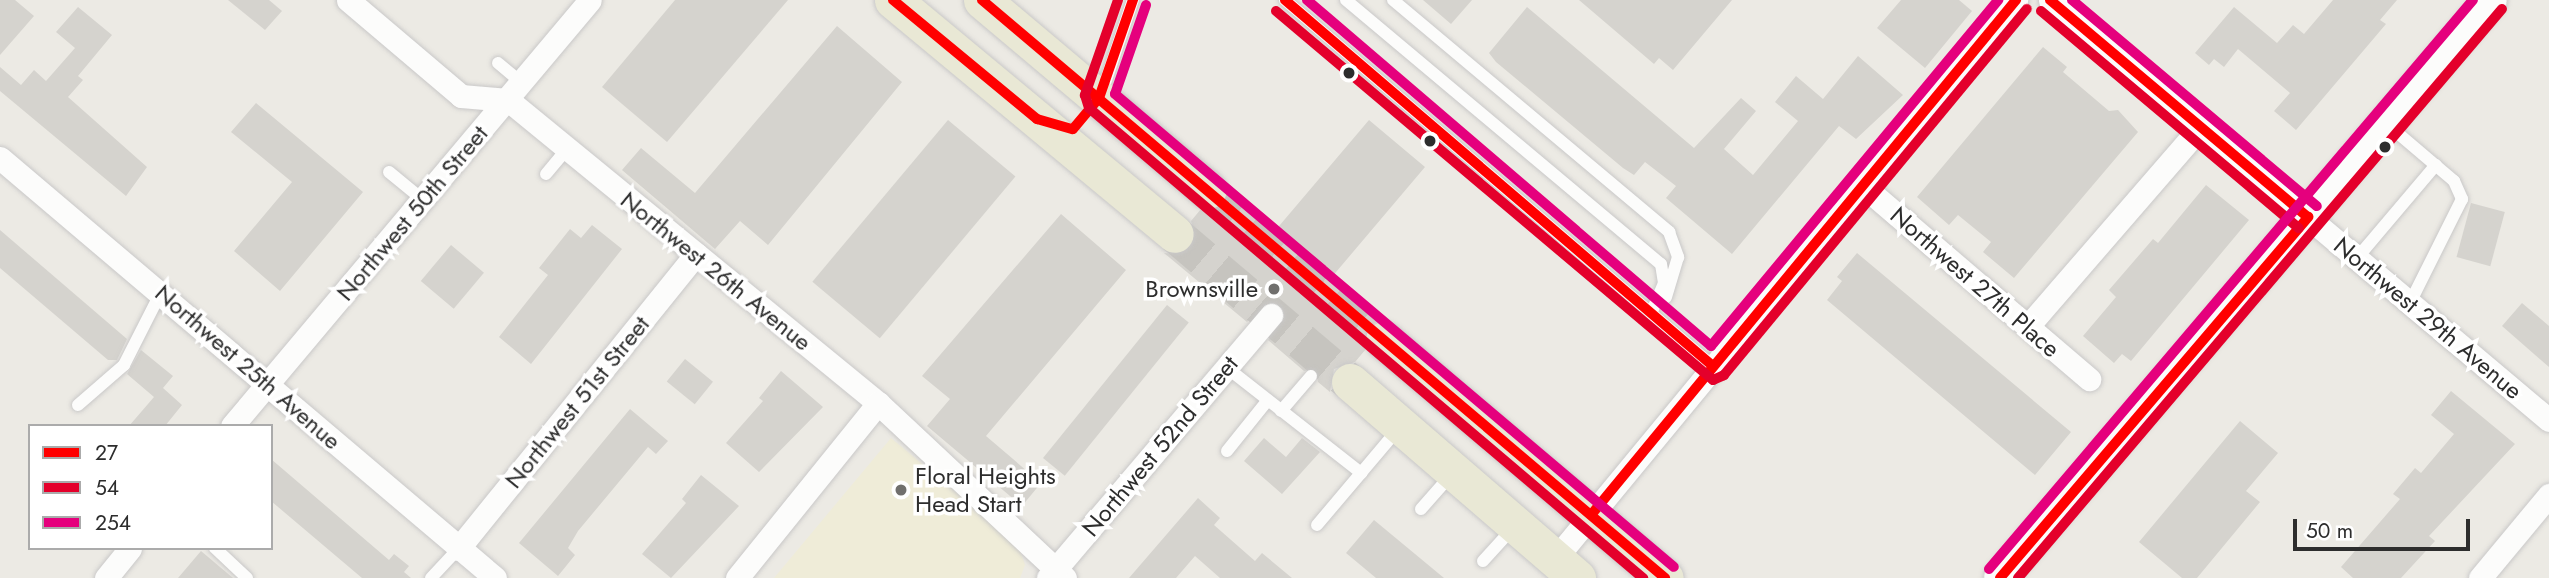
<!DOCTYPE html>
<style>
body{margin:0}
#map{position:relative;width:2549px;height:578px;overflow:hidden;background:#eceae4;font-family:Jost,sans-serif}
div>[style]{position:absolute}
[style*='--x']{left:calc(var(--x)*1px);top:calc(var(--y)*1px);width:calc(var(--w)*1px);rotate:calc(var(--a)*1deg)}
.education>*{inset:0;background:#efecd8}
.building>*{inset:0;background:#d5d3ce;transform-origin:0 0}
.primary-tunnel>*{height:37px;margin-top:-18.5px;transform-origin:0;background:repeating-linear-gradient(90deg,#c6c4bf 0 37px,transparent 0 55px)}
.roads{filter:drop-shadow(0 0 2px #c9c8c8) drop-shadow(0 0 2px #c9c8c8)}
.lane>*{height:12px;margin:-6px;padding:0 6px;transform-origin:6px;border-radius:6px;background:#fcfcfb}
.street>*{height:23px;margin:-11.5px;padding:0 11.5px;transform-origin:11.5px;border-radius:11.5px;background:#fcfcfb}
.secondary>*{height:32px;margin:-16px;padding:0 16px;transform-origin:16px;border-radius:16px;background:#fcfcfb}
.primary>*{height:37px;margin:-18.5px;padding:0 18.5px;transform-origin:18.5px;border-radius:18.5px;background:#e9e8d5}
.bus-1>*{height:10px;margin:-5px;padding:0 5px;transform-origin:5px;border-radius:5px;background:#f00}
.bus-2>*{height:10px;margin:-5px;padding:0 5px;transform-origin:5px;border-radius:5px;background:#e4002b}
.bus-3>*{height:10px;margin:-5px;padding:0 5px;transform-origin:5px;border-radius:5px;background:#e5007d}
.dots>*{width:19px;height:19px;translate:-50% -50%;box-sizing:border-box;border:4px solid #fff;border-radius:50%}
span{translate:-50% -50%;white-space:nowrap;text-align:center;line-height:1.15;-webkit-text-stroke:7px #fff;paint-order:stroke}
.street-label{font-size:24px;color:#2d2d2d}
.poi-label{font-size:24px;color:#2d2d2d}
.right{translate:-100% -50%;text-align:right}
.left{translate:0 -50%;text-align:left}
.legend{position:absolute;left:28px;top:424px;width:245px;height:126px;box-sizing:border-box;background:#fff;border:2px solid #ababab;margin:0;padding:9px 12px;list-style:none;font-size:21px;color:#2d2d2d}
.legend li{display:flex;align-items:center;gap:14px;height:35px}
.legend b{width:35px;border:2px solid #ababab}
.scale{position:absolute;left:2293px;top:519px;width:177px;height:32px;box-sizing:border-box;border:4px solid #2d2d2d;border-top:0;padding-left:9px;font-size:21px;line-height:24px;white-space:nowrap;color:#2d2d2d;-webkit-text-stroke:5px #fff;paint-order:stroke}
</style>
<div id="map">
<div class="education">
<i style="clip-path:polygon(891px 438px,1018px 543px,1025px 565px,1020px 578px,774px 578px)"></i>
</div>
<div class="building">
<i style="clip-path:polygon(0 0,15px 0,34px 16px,0 55px)"></i>
<i style="clip-path:polygon(228px 0,269px 0,282px 11px,265px 30px)"></i>
<i style="clip-path:polygon(675px 0,788px 0,667px 142px,602px 87px)"></i>
<i style="clip-path:polygon(1423px 0,1472px 0,1451px 24px)"></i>
<i style="clip-path:polygon(1579px 0,1732px 0,1673px 70px,1659px 58px,1654px 64px)"></i>
<i style="clip-path:polygon(1901px 0,1959px 0,1972px 11px,1925px 68px,1877px 28px)"></i>
<i style="clip-path:polygon(2333px 0,2397px 0,2380px 20px,2386px 24px,2296px 130px,2274px 111px,2290px 93px,2238px 49px,2224px 67px,2214px 59px,2209px 65px,2195px 53px,2234px 7px,2277px 43px,2293px 25px,2304px 34px)"></i>
<i style="clip-path:polygon(78px 7px,112px 35px,78px 76px,83px 80px,68px 97px,147px 167px,126px 196px,0 91px,0 67px,21px 85px,34px 70px,46px 81px,75px 48px,56px 32px)"></i>
<i style="clip-path:polygon(1527px 7px,1694px 148px,1741px 98px,1756px 111px,1724px 149px,1753px 175px,1798px 121px,1775px 102px,1796px 76px,1823px 99px,1858px 56px,1903px 95px,1856px 139px,1839px 126px,1732px 254px,1666px 198px,1676px 186px,1645px 162px,1634px 175px,1623px 168px,1496px 62px,1489px 53px)"></i>
<i style="clip-path:polygon(837px 26px,902px 82px,768px 245px,740px 221px,715px 249px,622px 170px,641px 148px,695px 193px)"></i>
<i style="clip-path:polygon(2043px 47px,2067px 67px,2063px 72px,2109px 111px,2118px 110px,2138px 132px,2014px 278px,1983px 252px,1991px 242px,1958px 215px,1949px 225px,1917px 197px)"></i>
<i style="clip-path:polygon(256px 103px,363px 192px,280px 291px,234px 251px,292px 182px,231px 132px)"></i>
<i style="left:948px;top:120px;width:88px;height:211px;rotate:40deg"></i>
<i style="clip-path:polygon(1369px 120px,1425px 167px,1331px 278px,1380px 320px,1368px 327px,1366px 349px,1355px 362px,1334px 369px,1330px 392px,1318px 382px,1316px 369px,1304px 371px,1268px 340px,1285px 318px,1279px 304px,1266px 302px,1247px 322px,1164px 253px,1182px 254px,1191px 248px,1196px 237px,1191px 221px,1201px 209px,1214px 210px,1224px 204px,1229px 193px,1274px 232px)"></i>
<i style="clip-path:polygon(2206px 185px,2249px 220px,2131px 361px,2122px 354px,2114px 363px,2083px 336px,2116px 297px,2109px 290px,2153px 239px,2158px 243px)"></i>
<i style="left:2471px;top:203px;width:35px;height:56px;rotate:15deg"></i>
<i style="clip-path:polygon(1061px 214px,1126px 270px,986px 436px,1041px 483px,1022px 506px,927px 426px,950px 399px,922px 376px)"></i>
<i style="clip-path:polygon(592px 225px,622px 249px,531px 364px,499px 337px,548px 275px,539px 268px,570px 229px,581px 238px)"></i>
<i style="clip-path:polygon(0 230px,127px 339px,117px 360px,108px 360px,0 268px)"></i>
<i style="left:451px;top:245px;width:43px;height:47px;rotate:40deg"></i>
<i style="clip-path:polygon(1857px 253px,2071px 432px,2035px 475px,1827px 300px,1842px 281px,1837px 277px)"></i>
<i style="clip-path:polygon(2522px 303px,2549px 326px,2549px 367px,2502px 326px)"></i>
<i style="left:1167px;top:305px;width:28px;height:197px;rotate:39deg"></i>
<i style="clip-path:polygon(141px 350px,173px 376px,163px 388px,182px 405px,165px 426px,129px 426px,154px 397px,127px 374px)"></i>
<i style="left:685px;top:359px;width:36px;height:29px;rotate:39deg"></i>
<i style="clip-path:polygon(781px 371px,823px 407px,759px 472px,726px 443px,763px 401px,759px 398px)"></i>
<i style="clip-path:polygon(2451px 391px,2515px 444px,2429px 536px,2435px 541px,2401px 578px,2353px 578px,2341px 567px,2400px 499px,2393px 494px,2415px 468px,2421px 473px,2454px 434px,2431px 415px)"></i>
<i style="clip-path:polygon(630px 409px,668px 441px,656px 454px,648px 447px,578px 531px,568px 548px,575px 555px,558px 576px,519px 543px)"></i>
<i style="clip-path:polygon(2240px 421px,2278px 453px,2246px 491px,2260px 502px,2197px 578px,2182px 578px,2139px 542px)"></i>
<i style="clip-path:polygon(1264px 438px,1286px 457px,1302px 438px,1320px 452px,1282px 494px,1244px 461px)"></i>
<i style="clip-path:polygon(271px 459px,389px 560px,394px 554px,409px 566px,404px 572px,411px 578px,362px 578px,271px 501px)"></i>
<i style="clip-path:polygon(701px 475px,739px 506px,671px 578px,642px 554px,686px 503px,682px 499px)"></i>
<i style="clip-path:polygon(1198px 498px,1220px 518px,1214px 525px,1255px 561px,1262px 553px,1292px 578px,1220px 578px,1195px 556px,1176px 578px,1129px 578px)"></i>
<i style="clip-path:polygon(1374px 520px,1444px 578px,1376px 578px,1346px 553px)"></i>
<i style="clip-path:polygon(201px 551px,233px 578px,178px 578px)"></i>
</div>
<div class="primary-tunnel">
<i style="--x:1208;--y:190;--w:231;--a:40.4"></i>
<i style="--x:1175;--y:234;--w:229;--a:40.2"></i>
</div>
<div class="roads">
<div class="lane">
<i style="--x:1285;--y:0;--w:563;--a:40.54"></i>
<i style="--x:1346;--y:0;--w:411;--a:40"></i>
<i style="--x:1661;--y:264;--w:19;--a:81"></i>
<i style="--x:1664;--y:283;--w:33;--a:113"></i>
<i style="--x:1393;--y:0;--w:361;--a:40"></i>
<i style="--x:1669;--y:232;--w:27;--a:70"></i>
<i style="--x:1678;--y:257;--w:42;--a:106.7"></i>
<i style="--x:498;--y:63;--w:31;--a:40"></i>
<i style="--x:1101;--y:95;--w:100;--a:-71.4"></i>
<i style="--x:2387;--y:124;--w:88;--a:40.4"></i>
<i style="--x:2454;--y:181;--w:20;--a:66"></i>
<i style="--x:2462;--y:199;--w:116;--a:116.6"></i>
<i style="--x:389;--y:172;--w:44;--a:39.5"></i>
<i style="--x:546;--y:174;--w:33;--a:-50"></i>
<i style="--x:2357;--y:258;--w:122;--a:-49.7"></i>
<i style="--x:1226;--y:367;--w:172;--a:38.1"></i>
<i style="--x:1361;--y:473;--w:59;--a:-49.8"></i>
<i style="--x:78;--y:405;--w:61;--a:-41"></i>
<i style="--x:124;--y:365;--w:82;--a:-63.1"></i>
<i style="--x:1281;--y:411;--w:46;--a:-49.4"></i>
<i style="--x:1227;--y:451;--w:65;--a:-51.2"></i>
<i style="--x:1421;--y:509;--w:45;--a:-48.6"></i>
<i style="--x:1317;--y:525;--w:68;--a:-49.8"></i>
<i style="--x:215;--y:548;--w:44;--a:43.2"></i>
<i style="--x:1483;--y:561;--w:45;--a:-47.7"></i>
<i style="--x:431;--y:578;--w:40;--a:-47"></i>
</div>
<div class="street">
<i style="--x:348;--y:0;--w:148;--a:40.3"></i>
<i style="--x:461;--y:96;--w:47;--a:4.9"></i>
<i style="--x:508;--y:100;--w:478;--a:39.3"></i>
<i style="--x:878;--y:403;--w:256;--a:43.1"></i>
<i style="--x:2050;--y:0;--w:652;--a:40.09"></i>
<i style="--x:0;--y:158;--w:649;--a:40.31"></i>
<i style="--x:1862;--y:185;--w:299;--a:40.5"></i>
<i style="--x:2028;--y:326;--w:266;--a:-49.1"></i>
<i style="--x:232;--y:426;--w:556;--a:-49.96"></i>
<i style="--x:458;--y:549;--w:379;--a:-51.1"></i>
<i style="--x:1555;--y:559;--w:725;--a:-50.49"></i>
<i style="--x:106;--y:578;--w:38;--a:-51"></i>
<i style="--x:737;--y:578;--w:225;--a:-51.1"></i>
<i style="--x:1048;--y:578;--w:345;--a:-49.7"></i>
<i style="--x:2480;--y:578;--w:108;--a:-50.3"></i>
</div>
<div class="secondary">
<i style="--x:2000;--y:578;--w:758;--a:-49.65"></i>
</div>
<div class="primary">
<i style="--x:893;--y:0;--w:366;--a:39.7"></i>
<i style="--x:982;--y:0;--w:295;--a:40.1"></i>
<i style="--x:1384;--y:340;--w:368;--a:40.3"></i>
<i style="--x:1350;--y:382;--w:300;--a:40.8"></i>
</div>
</div>
<div class="bus-1">
<i style="--x:893;--y:0;--w:187;--a:39.6"></i>
<i style="--x:1037;--y:119;--w:37;--a:16"></i>
<i style="--x:1073;--y:129;--w:40;--a:-50"></i>
<i style="--x:1099;--y:98;--w:104;--a:-70.9"></i>
<i style="--x:982;--y:0;--w:895;--a:40.24"></i>
<i style="--x:1285;--y:0;--w:563;--a:40.54"></i>
<i style="--x:2050;--y:0;--w:337;--a:40.1"></i>
<i style="--x:1591;--y:515;--w:668;--a:-50.47"></i>
<i style="--x:2000;--y:578;--w:475;--a:-49.5"></i>
</div>
<div class="bus-2">
<i style="--x:1118;--y:0;--w:101;--a:109.2"></i>
<i style="--x:1085;--y:95;--w:14;--a:73"></i>
<i style="--x:1089;--y:108;--w:727;--a:40.31"></i>
<i style="--x:1276;--y:11;--w:572;--a:40.18"></i>
<i style="--x:1713;--y:380;--w:12;--a:-24"></i>
<i style="--x:1724;--y:375;--w:475;--a:-50.4"></i>
<i style="--x:2041;--y:11;--w:337;--a:40.1"></i>
<i style="--x:2018;--y:578;--w:747;--a:-49.62"></i>
</div>
<div class="bus-3">
<i style="--x:1307;--y:0;--w:532;--a:40.58"></i>
<i style="--x:1711;--y:346;--w:450;--a:-50.3"></i>
<i style="--x:2072;--y:0;--w:320;--a:40.1"></i>
<i style="--x:1146;--y:5;--w:94;--a:109.2"></i>
<i style="--x:1115;--y:94;--w:732;--a:40.24"></i>
<i style="--x:1989;--y:569;--w:747;--a:-49.62"></i>
</div>
<div class="dots">
<i style="left:1349px;top:73px;background:#2d2d2d"></i>
<i style="left:1430px;top:141px;background:#2d2d2d"></i>
<i style="left:2385px;top:147px;background:#2d2d2d"></i>
<i style="left:1274px;top:289px;background:#706f6d"></i>
<i style="left:901px;top:490px;background:#706f6d"></i>
</div>
<div class="street-label">
<span style="left:412px;top:213px;rotate:-50deg">Northwest 50th Street</span>
<span style="left:716px;top:271px;rotate:39deg">Northwest 26th Avenue</span>
<span style="left:1975px;top:282px;rotate:41deg">Northwest 27th Place</span>
<span style="left:2428px;top:318px;rotate:40deg">Northwest 29th Avenue</span>
<span style="left:248px;top:367px;rotate:41deg">Northwest 25th Avenue</span>
<span style="left:577px;top:402px;rotate:-51deg">Northwest 51st Street</span>
<span style="left:1160px;top:446px;rotate:-50deg">Northwest 52nd Street</span>
</div>
<div class="poi-label">
<span class="right" style="left:1258px;top:289px">Brownsville</span>
<span class="left" style="left:915px;top:490px">Floral Heights<br>Head Start</span>
</div>
<ul class="legend">
<li><b style="height:9px;background:#f00"></b>27</li>
<li><b style="height:9px;background:#e4002b"></b>54</li>
<li><b style="height:9px;background:#e5007d"></b>254</li>
</ul>
<div class="scale">50 m</div>
</div>
